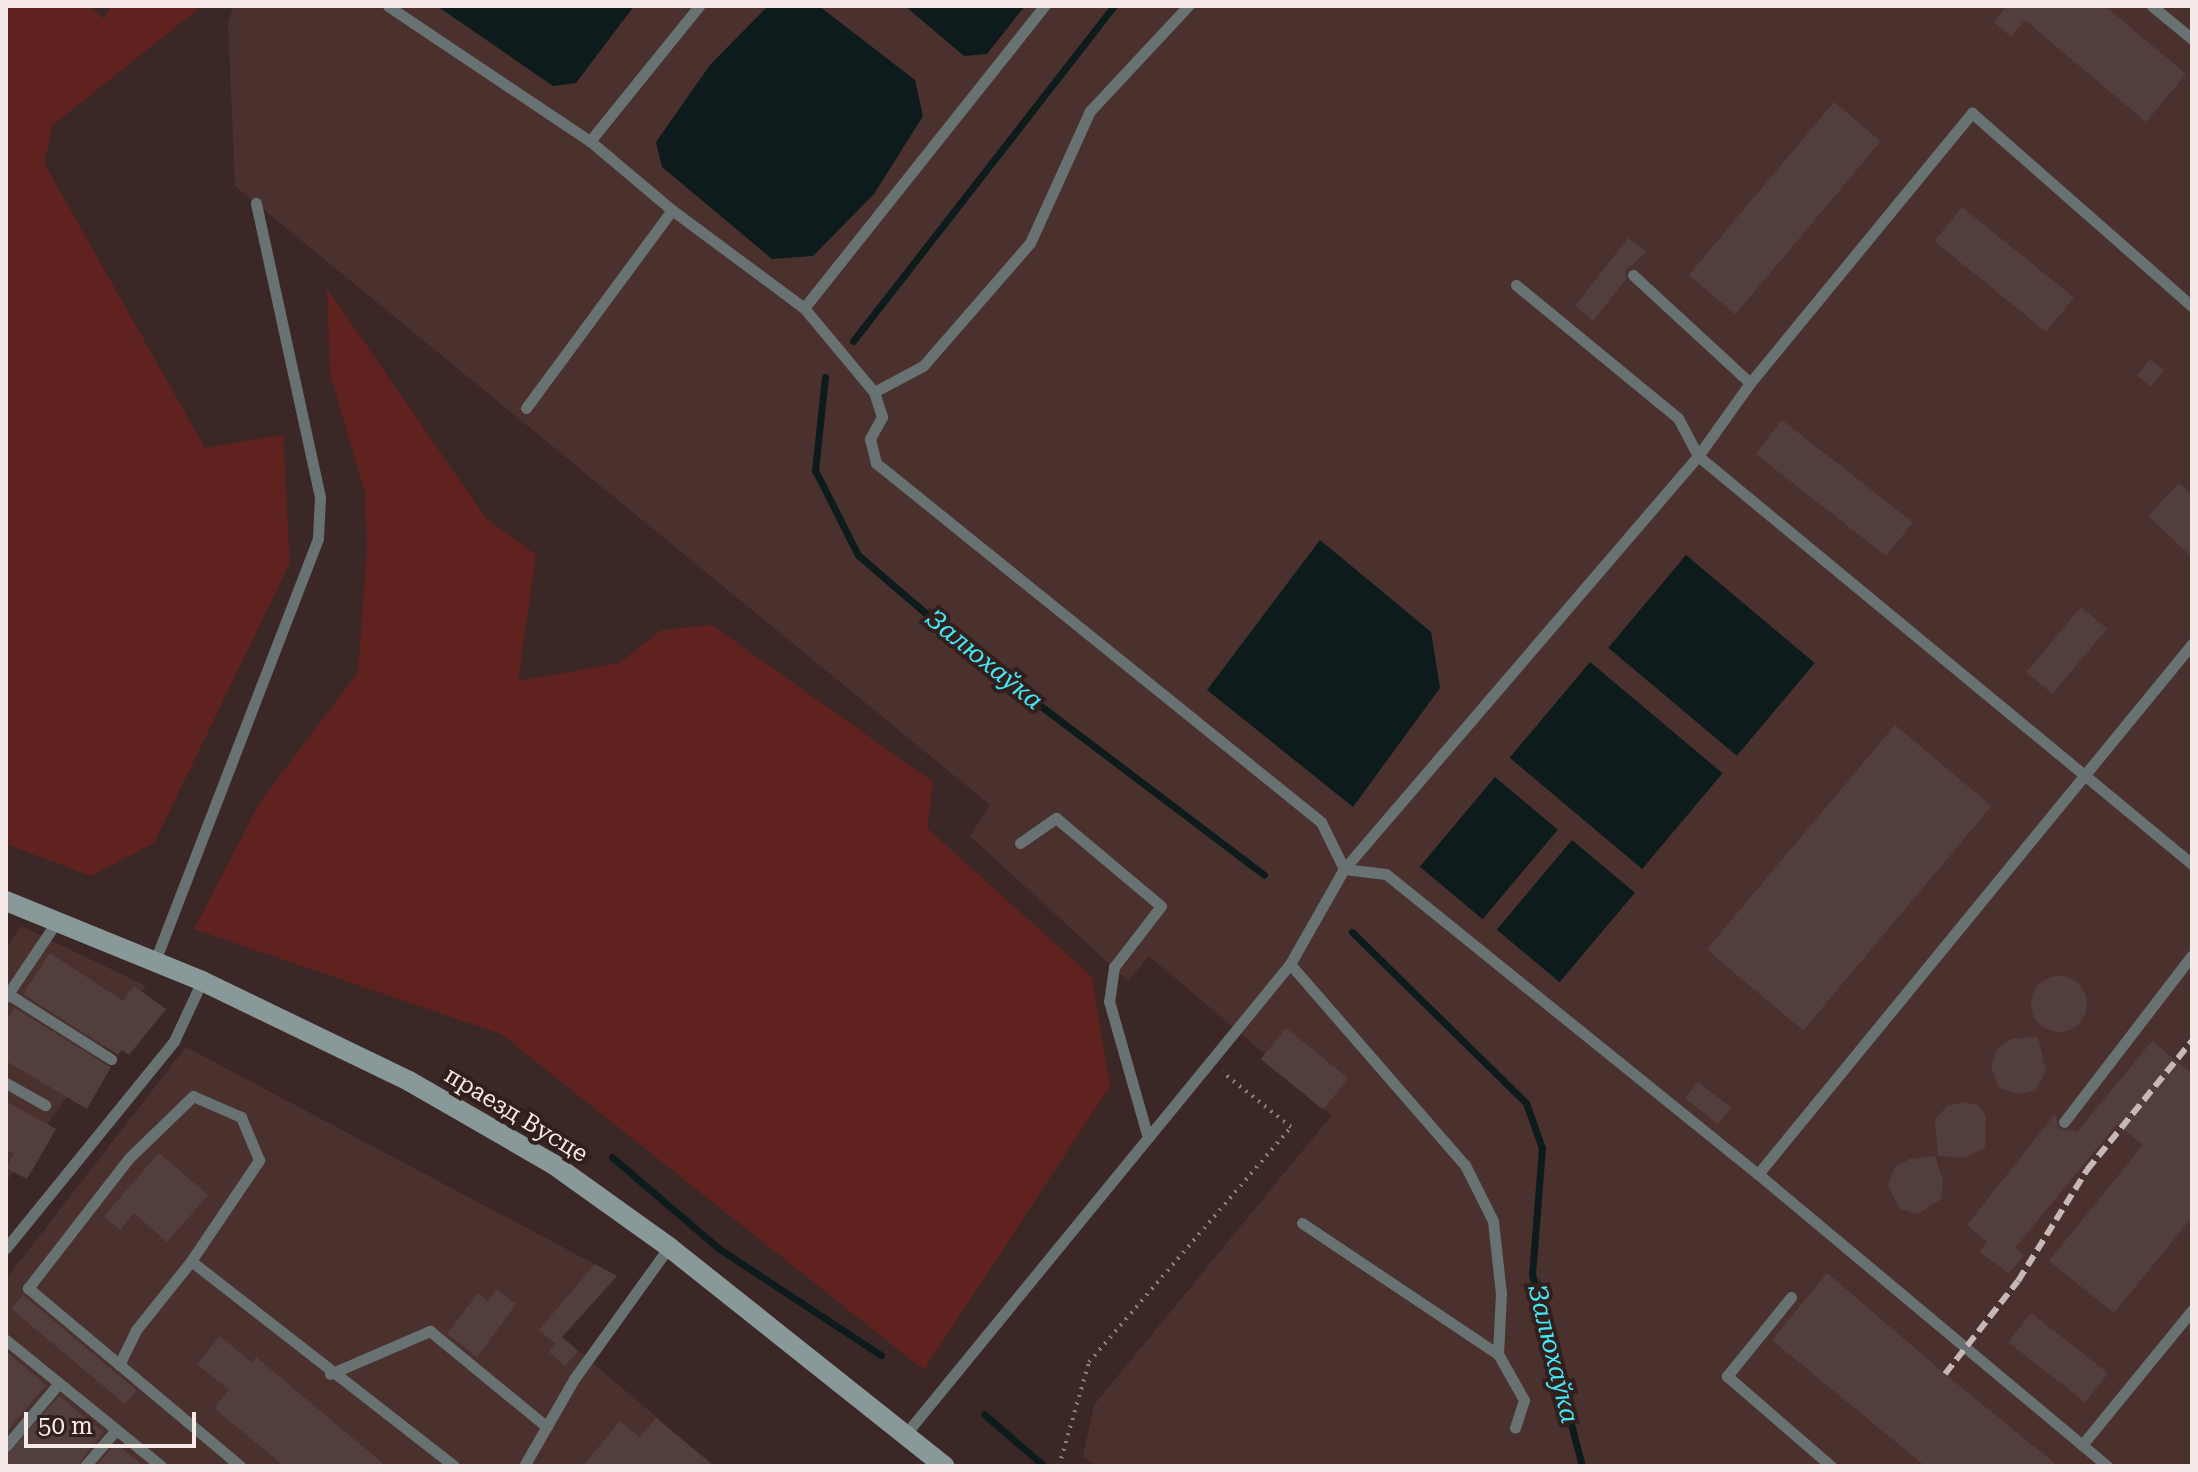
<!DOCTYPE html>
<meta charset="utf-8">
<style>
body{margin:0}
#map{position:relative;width:2198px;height:1472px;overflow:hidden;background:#3b2826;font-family:"Roboto Serif",serif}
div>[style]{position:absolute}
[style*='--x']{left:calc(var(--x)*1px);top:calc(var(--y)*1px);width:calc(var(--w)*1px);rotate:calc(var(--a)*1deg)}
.built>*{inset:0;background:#4a312e}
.green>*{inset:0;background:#5f221e}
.water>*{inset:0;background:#0d1b1c;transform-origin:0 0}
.stream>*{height:7px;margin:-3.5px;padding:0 3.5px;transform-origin:3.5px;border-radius:3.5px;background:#0d1b1c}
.building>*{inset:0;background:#523f3d;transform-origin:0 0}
.round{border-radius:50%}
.path>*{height:4px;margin-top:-2px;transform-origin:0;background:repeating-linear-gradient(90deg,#8e7e7c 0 2px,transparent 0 8px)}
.lane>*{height:11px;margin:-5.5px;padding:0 5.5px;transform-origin:5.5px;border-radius:5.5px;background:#687273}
.secondary>*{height:20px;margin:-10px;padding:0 10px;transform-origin:10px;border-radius:10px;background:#89999a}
.rail>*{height:6px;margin-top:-3px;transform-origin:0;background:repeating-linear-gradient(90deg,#c5b8b6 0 12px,transparent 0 18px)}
span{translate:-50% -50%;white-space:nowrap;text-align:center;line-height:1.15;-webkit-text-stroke:8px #301f1d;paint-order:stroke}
.street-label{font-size:24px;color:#f6eae8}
.water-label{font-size:26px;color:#43e8f4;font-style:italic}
.frame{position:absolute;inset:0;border:8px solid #f6eae8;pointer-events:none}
.scale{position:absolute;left:24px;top:1412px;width:172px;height:36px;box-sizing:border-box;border:4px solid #f6eae8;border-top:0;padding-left:10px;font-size:24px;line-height:28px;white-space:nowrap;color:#f6eae8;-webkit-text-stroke:6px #301f1d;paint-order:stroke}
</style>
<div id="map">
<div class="built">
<i style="clip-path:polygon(234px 6px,2192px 6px,2192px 1466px,1096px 1466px,1083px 1456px,1094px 1405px,1332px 1115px,1261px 1059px,1265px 1054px,1149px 956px,1128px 981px,970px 836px,990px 805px,235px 186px,228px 22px)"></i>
<i style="clip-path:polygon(21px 926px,146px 986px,6px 1182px,6px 949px)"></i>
<i style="clip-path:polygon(186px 1047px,617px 1276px,562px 1337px,714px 1466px,6px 1466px,6px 1279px)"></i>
</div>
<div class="green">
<i style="clip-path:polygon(6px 6px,90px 6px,104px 19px,111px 6px,202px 6px,53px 125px,44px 163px,205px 448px,283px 435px,290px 563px,154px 843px,91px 876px,6px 844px)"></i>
<i style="clip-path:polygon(327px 288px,485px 517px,536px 555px,518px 681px,619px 663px,662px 630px,712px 625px,933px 782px,927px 828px,1092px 977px,1110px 1086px,924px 1370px,501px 1034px,194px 929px,260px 802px,358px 672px,367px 549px,365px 493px,330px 373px)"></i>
</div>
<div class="water">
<i style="clip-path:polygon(437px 6px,634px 6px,576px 83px,553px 86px)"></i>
<i style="clip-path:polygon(768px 6px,819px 6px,915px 80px,923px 116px,874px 194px,813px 256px,772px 259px,662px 167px,656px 142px,710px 65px)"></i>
<i style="clip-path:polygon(905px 6px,1025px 6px,987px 54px,964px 56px)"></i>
<i style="clip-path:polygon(1320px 540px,1431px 632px,1440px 688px,1353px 807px,1207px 690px)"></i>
<i style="left:1686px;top:555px;width:168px;height:121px;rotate:40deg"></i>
<i style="left:1590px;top:662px;width:173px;height:125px;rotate:40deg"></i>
<i style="left:1495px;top:777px;width:82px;height:117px;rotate:40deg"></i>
<i style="left:1572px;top:840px;width:82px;height:117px;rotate:40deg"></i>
</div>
<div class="stream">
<i style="--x:853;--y:341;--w:425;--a:-52.1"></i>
<i style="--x:825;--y:377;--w:94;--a:96.1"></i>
<i style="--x:815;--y:470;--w:95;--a:63.2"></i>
<i style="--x:858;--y:555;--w:161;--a:40.7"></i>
<i style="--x:980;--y:660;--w:356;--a:37.1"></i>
<i style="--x:1352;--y:932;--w:244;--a:44.5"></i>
<i style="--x:1526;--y:1103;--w:48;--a:70.4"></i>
<i style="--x:1542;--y:1148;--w:126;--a:94.5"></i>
<i style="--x:1532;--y:1274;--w:198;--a:75.4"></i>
<i style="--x:612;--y:1157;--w:140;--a:40.6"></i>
<i style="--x:718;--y:1248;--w:195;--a:33.3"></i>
<i style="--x:984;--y:1414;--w:79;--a:40.9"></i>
</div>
<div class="building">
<i style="clip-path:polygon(2007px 6px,2105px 6px,2186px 74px,2146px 122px,2025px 20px,2011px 37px,1994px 22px)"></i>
<i style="left:1834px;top:102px;width:61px;height:226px;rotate:40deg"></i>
<i style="left:1962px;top:207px;width:144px;height:44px;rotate:39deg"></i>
<i style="clip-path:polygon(1628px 238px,1647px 252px,1626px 270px,1626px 279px,1593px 321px,1575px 306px)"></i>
<i style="left:2150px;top:359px;width:18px;height:21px;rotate:38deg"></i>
<i style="left:1782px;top:420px;width:166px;height:43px;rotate:38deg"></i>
<i style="clip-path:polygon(2179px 483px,2192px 495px,2192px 557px,2148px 516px)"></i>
<i style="left:2081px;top:607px;width:34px;height:85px;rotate:40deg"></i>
<i style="left:1895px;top:725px;width:126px;height:293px;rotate:40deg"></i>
<i style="clip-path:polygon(50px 953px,123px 1001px,134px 986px,166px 1009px,129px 1055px,122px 1050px,118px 1055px,23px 994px)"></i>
<i class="round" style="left:2031px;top:976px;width:56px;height:56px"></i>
<i style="clip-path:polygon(14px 1008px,111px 1067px,87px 1109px,6px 1061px,6px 1021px)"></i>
<i style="left:1286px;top:1028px;width:80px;height:40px;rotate:39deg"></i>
<i style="clip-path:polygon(2038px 1037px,2046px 1071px,2035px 1091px,2021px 1094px,1999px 1088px,1991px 1066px,1997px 1049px,2012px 1039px)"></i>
<i style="clip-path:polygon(2152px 1041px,2192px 1074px,2192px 1217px,2114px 1313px,2049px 1261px,2143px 1145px,2117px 1124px,2015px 1248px,2024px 1255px,2009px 1273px,1979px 1252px,1987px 1242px,1967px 1225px,2055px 1114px,2058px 1128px,2077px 1132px)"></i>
<i style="left:1698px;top:1082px;width:42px;height:21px;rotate:38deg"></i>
<i style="clip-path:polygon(6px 1101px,56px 1129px,27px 1179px,6px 1168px,14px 1154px,6px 1149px)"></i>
<i style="clip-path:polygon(1964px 1102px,1978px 1105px,1986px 1116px,1985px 1148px,1964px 1158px,1938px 1156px,1935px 1120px,1947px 1106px)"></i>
<i style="clip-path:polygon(159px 1153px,208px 1195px,167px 1242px,134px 1213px,120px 1230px,104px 1216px)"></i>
<i style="clip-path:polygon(1935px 1156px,1943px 1181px,1941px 1199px,1918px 1214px,1900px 1209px,1888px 1186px,1894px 1168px,1909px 1159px)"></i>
<i style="clip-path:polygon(595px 1264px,617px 1276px,562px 1337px,578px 1351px,565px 1366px,549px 1352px,560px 1339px,556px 1344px,539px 1330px)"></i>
<i style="clip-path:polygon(1827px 1273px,1945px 1374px,2058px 1466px,1925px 1466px,1772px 1340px)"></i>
<i style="clip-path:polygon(497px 1289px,516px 1304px,477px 1357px,447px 1334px,478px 1293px,488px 1301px)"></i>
<i style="left:23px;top:1295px;width:148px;height:18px;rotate:40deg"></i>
<i style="left:2031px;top:1313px;width:98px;height:37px;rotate:38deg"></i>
<i style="clip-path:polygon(220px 1336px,252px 1363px,256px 1357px,386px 1466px,284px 1466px,214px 1408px,229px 1390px,197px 1364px)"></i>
<i style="clip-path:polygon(6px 1351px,46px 1385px,6px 1433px)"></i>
<i style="clip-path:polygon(59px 1396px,103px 1432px,77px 1466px,6px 1466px,6px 1454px)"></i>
<i style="clip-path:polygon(656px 1418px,714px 1466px,583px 1466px,620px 1421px,640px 1437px)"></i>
<i style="clip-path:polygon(116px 1443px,143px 1466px,96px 1466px)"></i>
</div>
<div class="path">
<i style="--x:1059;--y:1466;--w:108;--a:-73.9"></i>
<i style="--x:1089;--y:1362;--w:310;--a:-49.3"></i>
<i style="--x:1291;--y:1127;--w:88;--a:-141.4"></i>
</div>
<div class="lane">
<i style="--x:388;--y:6;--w:243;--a:33.8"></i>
<i style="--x:590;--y:141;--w:107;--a:40.1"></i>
<i style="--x:672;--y:210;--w:164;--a:36.6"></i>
<i style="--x:804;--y:308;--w:109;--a:50.2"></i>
<i style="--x:874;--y:392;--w:26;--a:72"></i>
<i style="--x:882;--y:417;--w:25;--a:119"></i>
<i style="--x:870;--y:439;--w:25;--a:76"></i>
<i style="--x:876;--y:463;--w:572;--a:38.89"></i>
<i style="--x:1321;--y:822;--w:52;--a:63.9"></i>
<i style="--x:1344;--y:869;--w:42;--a:6.8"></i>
<i style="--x:1386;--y:874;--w:478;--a:38.9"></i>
<i style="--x:1758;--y:1174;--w:455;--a:39.9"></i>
<i style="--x:2152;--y:6;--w:52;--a:39.5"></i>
<i style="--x:590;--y:141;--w:174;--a:-51.1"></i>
<i style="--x:1633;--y:275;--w:159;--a:42.7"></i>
<i style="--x:1516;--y:285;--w:210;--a:39.4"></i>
<i style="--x:1678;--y:418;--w:43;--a:62.2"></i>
<i style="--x:1698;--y:456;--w:641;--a:39.55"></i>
<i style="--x:804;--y:308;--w:386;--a:-51.5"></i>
<i style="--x:874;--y:392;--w:55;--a:-28"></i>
<i style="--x:923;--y:366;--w:163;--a:-49"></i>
<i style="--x:1030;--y:243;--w:145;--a:-65.6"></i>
<i style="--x:1090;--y:111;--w:144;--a:-47"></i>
<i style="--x:526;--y:408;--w:246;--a:-53.6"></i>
<i style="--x:1020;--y:843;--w:44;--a:-34.8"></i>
<i style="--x:1056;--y:818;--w:137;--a:40"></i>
<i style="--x:1161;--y:906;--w:77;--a:127.6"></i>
<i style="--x:1114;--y:967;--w:34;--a:98"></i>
<i style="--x:1109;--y:1001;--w:142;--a:74.1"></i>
<i style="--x:155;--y:961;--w:453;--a:-68.9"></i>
<i style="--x:318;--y:538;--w:41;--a:-87.2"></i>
<i style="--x:320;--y:497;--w:301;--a:-102.3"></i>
<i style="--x:1290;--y:964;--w:267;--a:49"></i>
<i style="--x:1465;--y:1165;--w:63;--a:63.4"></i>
<i style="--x:1493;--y:1221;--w:72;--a:83.7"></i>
<i style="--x:1501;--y:1293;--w:61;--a:92.8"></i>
<i style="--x:8;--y:994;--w:122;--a:32.3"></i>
<i style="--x:6;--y:997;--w:92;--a:-56.1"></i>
<i style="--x:6;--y:1083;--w:45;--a:29.4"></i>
<i style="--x:2064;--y:1122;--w:210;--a:-52.5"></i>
<i style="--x:1758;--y:1174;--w:685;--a:-50.69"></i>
<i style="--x:1302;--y:1223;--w:236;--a:33.8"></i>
<i style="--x:1498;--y:1354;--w:53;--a:60.5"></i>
<i style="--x:1524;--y:1400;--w:29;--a:108"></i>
<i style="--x:6;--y:1248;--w:267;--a:-50.9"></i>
<i style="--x:174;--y:1041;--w:66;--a:-65"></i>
<i style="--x:191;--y:1261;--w:122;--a:-56"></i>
<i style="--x:259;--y:1160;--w:47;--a:-112.7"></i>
<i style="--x:241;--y:1117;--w:52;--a:-156.4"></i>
<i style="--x:193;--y:1096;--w:89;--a:135.9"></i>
<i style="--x:129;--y:1158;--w:165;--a:127.8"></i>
<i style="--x:28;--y:1288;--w:277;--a:40"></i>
<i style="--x:1791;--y:1297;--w:102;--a:129"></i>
<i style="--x:1727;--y:1376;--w:138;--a:40.9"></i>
<i style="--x:6;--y:1340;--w:200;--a:39.1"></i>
<i style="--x:119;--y:1365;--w:39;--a:-64"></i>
<i style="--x:136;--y:1330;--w:88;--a:-51.4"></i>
<i style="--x:191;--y:1261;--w:333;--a:37.9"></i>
<i style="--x:330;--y:1374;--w:109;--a:-23.3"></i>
<i style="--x:430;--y:1331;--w:151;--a:39.4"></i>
<i style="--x:904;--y:1436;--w:610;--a:-50.72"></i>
<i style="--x:1290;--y:964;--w:109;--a:-60.4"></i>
<i style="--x:1344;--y:869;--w:544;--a:-49.4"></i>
<i style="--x:1698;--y:456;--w:90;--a:-54.5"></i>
<i style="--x:1750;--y:383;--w:350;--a:-50.6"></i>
<i style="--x:1972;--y:113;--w:293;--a:41.3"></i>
<i style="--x:2082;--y:1445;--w:174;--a:-50.8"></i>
<i style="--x:6;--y:1446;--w:82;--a:-49.9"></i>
<i style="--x:85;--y:1466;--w:48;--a:-49.3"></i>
<i style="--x:524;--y:1466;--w:100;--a:-60.1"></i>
<i style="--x:574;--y:1379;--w:163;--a:-54.3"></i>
</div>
<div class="secondary">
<i style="--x:6;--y:901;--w:212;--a:22.2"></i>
<i style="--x:202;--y:981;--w:230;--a:25.8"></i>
<i style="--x:409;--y:1081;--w:166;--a:30"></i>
<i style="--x:553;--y:1164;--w:143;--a:35.6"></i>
<i style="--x:669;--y:1247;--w:352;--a:38.5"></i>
</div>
<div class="rail">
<i style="--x:1945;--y:1374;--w:118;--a:-51.9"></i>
<i style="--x:2018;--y:1281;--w:131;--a:-58.1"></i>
<i style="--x:2087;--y:1170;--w:166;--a:-50.9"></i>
</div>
<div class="street-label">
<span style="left:516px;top:1115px;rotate:31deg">праезд Вусце</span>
</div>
<div class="water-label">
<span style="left:984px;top:660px;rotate:39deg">Залюхаўка</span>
<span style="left:1553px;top:1354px;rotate:76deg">Залюхаўка</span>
</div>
<div class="frame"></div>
<div class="scale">50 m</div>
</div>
